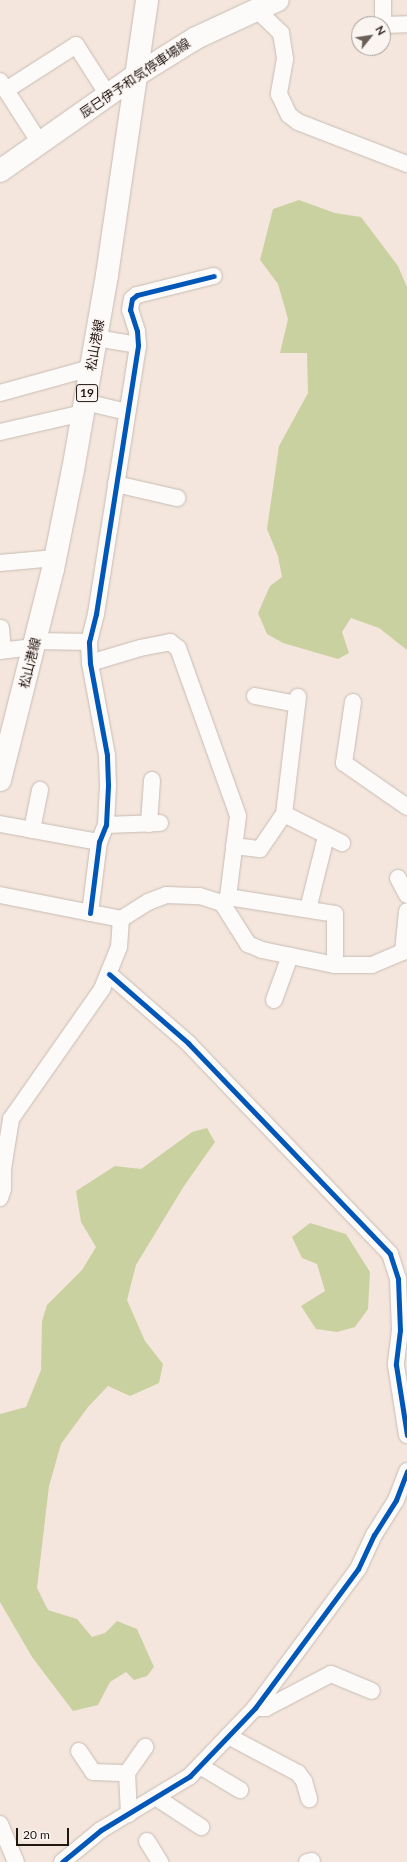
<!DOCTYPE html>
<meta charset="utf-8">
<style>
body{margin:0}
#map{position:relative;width:407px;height:1862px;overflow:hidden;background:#f4e6dc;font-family:Lato,"Noto Sans JP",sans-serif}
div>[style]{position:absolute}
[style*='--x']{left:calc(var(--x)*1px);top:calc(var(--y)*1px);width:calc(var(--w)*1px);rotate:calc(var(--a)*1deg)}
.forest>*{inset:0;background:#cad1a0}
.roads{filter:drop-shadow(0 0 1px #c7bcb4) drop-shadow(0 0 1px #c7bcb4)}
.minor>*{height:16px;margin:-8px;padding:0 8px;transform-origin:8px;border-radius:8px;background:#fdfbfa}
.secondary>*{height:22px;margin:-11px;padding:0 11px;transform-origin:11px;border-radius:11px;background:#fdfbfa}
.primary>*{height:22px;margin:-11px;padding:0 11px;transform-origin:11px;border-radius:11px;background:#fdfbfa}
.cycleway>*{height:5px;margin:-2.5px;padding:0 2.5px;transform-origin:2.5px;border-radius:2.5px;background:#0057b8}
span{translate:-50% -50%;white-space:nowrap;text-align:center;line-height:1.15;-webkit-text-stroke:3px #fbf5f2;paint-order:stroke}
.shield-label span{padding:1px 3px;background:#fbf5f2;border:1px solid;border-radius:3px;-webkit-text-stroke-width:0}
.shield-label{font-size:12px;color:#211711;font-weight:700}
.street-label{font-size:13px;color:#211711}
.north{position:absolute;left:351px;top:16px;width:40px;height:40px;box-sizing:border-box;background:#fbf5f2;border:1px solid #a49c98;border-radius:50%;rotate:60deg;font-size:11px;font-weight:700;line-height:16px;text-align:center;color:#211711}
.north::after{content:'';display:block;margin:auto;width:14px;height:18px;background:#6b5f58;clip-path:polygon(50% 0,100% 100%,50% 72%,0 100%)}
.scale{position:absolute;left:16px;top:1828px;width:53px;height:18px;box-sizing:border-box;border:2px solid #211711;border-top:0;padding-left:5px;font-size:12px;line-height:14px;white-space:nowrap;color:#211711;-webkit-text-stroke:3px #fbf5f2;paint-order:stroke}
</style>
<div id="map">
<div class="forest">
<i style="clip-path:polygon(299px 200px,335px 213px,361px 217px,398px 266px,407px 287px,407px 650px,379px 628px,351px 618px,342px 632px,349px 653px,338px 659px,283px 643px,267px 634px,258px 613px,270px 586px,282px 577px,278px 556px,267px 529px,279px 446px,308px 393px,307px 353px,280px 353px,288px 319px,278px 284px,260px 260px,273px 209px)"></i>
<i style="clip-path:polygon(207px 1128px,215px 1142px,184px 1186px,136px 1265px,127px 1300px,145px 1341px,163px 1364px,159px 1383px,130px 1396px,108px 1386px,88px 1407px,61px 1444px,49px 1486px,37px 1588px,48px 1610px,77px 1619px,92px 1637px,105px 1633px,117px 1621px,137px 1629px,154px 1667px,147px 1676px,134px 1680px,126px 1672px,110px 1682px,98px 1705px,73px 1711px,32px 1657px,0 1602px,0 1414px,26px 1407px,41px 1370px,42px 1321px,47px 1305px,82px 1270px,96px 1247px,81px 1222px,76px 1191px,115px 1166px,141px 1169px,192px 1132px)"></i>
<i style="clip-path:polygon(310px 1223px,346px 1234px,370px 1272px,368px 1309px,355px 1327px,337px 1332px,316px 1329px,301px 1306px,325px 1291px,317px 1264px,302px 1258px,292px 1237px)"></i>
</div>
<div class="roads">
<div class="minor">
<i style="--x:383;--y:0;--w:25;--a:90"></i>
<i style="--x:256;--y:9;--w:35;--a:44"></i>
<i style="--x:281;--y:33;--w:26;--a:81"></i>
<i style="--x:285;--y:59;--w:36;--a:100"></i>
<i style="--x:279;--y:94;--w:23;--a:65"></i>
<i style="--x:289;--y:115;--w:11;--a:38"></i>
<i style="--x:298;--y:122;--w:117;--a:21.1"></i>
<i style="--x:383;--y:25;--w:24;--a:-2"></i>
<i style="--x:0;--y:81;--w:74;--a:57.2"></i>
<i style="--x:6;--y:90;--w:83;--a:-32.7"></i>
<i style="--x:76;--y:45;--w:59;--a:57.4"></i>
<i style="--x:96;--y:338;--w:43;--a:9.5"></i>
<i style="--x:0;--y:393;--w:94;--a:-15.4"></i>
<i style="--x:85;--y:402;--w:43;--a:13.4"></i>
<i style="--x:0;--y:432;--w:85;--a:-12.9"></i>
<i style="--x:116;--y:484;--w:63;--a:12.9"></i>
<i style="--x:0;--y:563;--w:55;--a:-5.2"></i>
<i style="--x:1;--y:628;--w:22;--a:85"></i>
<i style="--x:35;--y:641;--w:54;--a:1.1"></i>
<i style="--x:0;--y:651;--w:34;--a:-7"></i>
<i style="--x:90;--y:663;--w:52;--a:-16.7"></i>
<i style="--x:140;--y:648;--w:31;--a:-11"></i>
<i style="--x:170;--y:642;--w:10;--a:37"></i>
<i style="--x:178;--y:648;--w:178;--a:70.3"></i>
<i style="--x:238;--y:816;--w:82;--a:97"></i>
<i style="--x:228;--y:897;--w:8;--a:135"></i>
<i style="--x:255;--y:696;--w:43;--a:10.8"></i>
<i style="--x:353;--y:702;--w:62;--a:98.4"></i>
<i style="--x:344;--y:763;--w:77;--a:34.9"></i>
<i style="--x:284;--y:814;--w:65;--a:26.6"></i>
<i style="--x:0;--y:824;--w:101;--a:10.3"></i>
<i style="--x:149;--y:824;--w:44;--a:-86.1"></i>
<i style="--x:106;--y:825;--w:54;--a:-2.1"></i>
<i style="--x:32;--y:830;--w:41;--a:-78.7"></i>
<i style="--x:234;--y:846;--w:26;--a:7"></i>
<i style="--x:260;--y:849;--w:42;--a:-55.6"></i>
<i style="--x:284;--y:814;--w:118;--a:-83.2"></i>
<i style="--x:398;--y:878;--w:19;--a:62"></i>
<i style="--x:0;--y:895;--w:123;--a:11.2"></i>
<i style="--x:121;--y:919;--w:32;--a:-32"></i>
<i style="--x:148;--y:902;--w:19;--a:-21"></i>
<i style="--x:166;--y:895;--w:34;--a:2"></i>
<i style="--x:200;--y:896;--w:23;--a:18"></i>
<i style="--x:222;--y:903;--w:49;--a:57.6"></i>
<i style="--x:248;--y:944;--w:15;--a:23"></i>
<i style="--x:262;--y:950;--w:75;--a:11.6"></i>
<i style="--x:335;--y:965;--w:37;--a:0"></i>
<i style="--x:372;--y:965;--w:38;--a:-23"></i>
<i style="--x:228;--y:897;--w:108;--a:9"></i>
<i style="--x:335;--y:914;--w:51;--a:90"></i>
<i style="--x:308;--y:909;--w:74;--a:-76"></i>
<i style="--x:90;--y:913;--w:72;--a:-82.8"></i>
<i style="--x:99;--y:842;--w:18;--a:-68"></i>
<i style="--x:106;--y:825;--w:40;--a:-87.1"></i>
<i style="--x:108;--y:785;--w:30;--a:-92"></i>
<i style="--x:107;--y:755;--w:94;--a:-100.5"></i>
<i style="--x:90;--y:663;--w:21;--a:-93"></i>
<i style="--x:89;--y:642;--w:29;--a:-76"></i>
<i style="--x:96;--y:614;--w:272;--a:-81.1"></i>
<i style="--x:138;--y:345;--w:14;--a:-94"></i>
<i style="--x:137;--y:331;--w:22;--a:-108"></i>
<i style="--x:130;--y:310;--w:11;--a:-80"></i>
<i style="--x:132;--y:299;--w:6;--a:-39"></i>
<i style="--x:137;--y:295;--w:79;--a:-13.9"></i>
<i style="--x:403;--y:952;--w:41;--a:-84.4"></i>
<i style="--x:109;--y:974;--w:105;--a:41.1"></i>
<i style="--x:188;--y:1043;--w:292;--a:46.2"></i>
<i style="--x:390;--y:1254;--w:26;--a:72"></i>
<i style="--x:398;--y:1279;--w:51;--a:87.8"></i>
<i style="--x:400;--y:1330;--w:35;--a:97"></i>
<i style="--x:396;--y:1365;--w:71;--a:81.1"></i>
<i style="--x:274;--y:1000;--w:47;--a:-70"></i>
<i style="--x:0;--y:1198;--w:9;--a:-72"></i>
<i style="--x:3;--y:1189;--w:20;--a:-90"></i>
<i style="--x:3;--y:1169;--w:51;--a:-80.9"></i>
<i style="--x:11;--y:1119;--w:159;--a:-55"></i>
<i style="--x:102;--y:989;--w:45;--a:-68"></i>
<i style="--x:119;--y:947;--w:28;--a:-86"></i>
<i style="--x:255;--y:1708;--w:11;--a:0"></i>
<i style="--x:266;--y:1708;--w:73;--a:-27.6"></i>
<i style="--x:331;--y:1674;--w:44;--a:22.5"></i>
<i style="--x:228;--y:1736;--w:79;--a:27.9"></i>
<i style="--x:298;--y:1773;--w:10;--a:53"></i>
<i style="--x:304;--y:1781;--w:19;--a:74"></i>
<i style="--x:79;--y:1751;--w:25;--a:56"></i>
<i style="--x:93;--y:1772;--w:34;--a:2"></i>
<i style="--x:127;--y:1773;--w:41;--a:87.2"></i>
<i style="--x:200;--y:1766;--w:47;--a:31"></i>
<i style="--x:127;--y:1773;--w:32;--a:-55"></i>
<i style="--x:157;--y:1798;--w:53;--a:33.4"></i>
<i style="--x:0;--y:1824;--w:41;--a:67.2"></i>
<i style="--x:147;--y:1841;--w:25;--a:58"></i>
<i style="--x:62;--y:1862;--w:50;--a:-39.4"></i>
<i style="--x:101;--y:1830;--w:104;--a:-31.2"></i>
<i style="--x:190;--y:1776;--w:94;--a:-46.3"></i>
<i style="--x:255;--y:1708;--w:173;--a:-53.5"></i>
<i style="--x:358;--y:1569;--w:38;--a:-65"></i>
<i style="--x:374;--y:1535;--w:41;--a:-57.8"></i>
<i style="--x:396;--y:1500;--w:31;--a:-69"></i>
<i style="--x:307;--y:1862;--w:5;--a:-11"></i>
</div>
<div class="secondary">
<i style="--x:0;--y:171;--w:165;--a:-35.1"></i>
<i style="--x:135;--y:76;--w:72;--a:-31.9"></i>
<i style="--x:196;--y:38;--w:90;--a:-24.9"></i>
</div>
<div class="primary">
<i style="--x:0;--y:780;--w:218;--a:-75.9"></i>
<i style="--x:53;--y:569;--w:101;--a:-78.6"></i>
<i style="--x:73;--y:470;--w:198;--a:-80.1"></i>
<i style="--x:107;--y:275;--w:278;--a:-81.7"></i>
</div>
</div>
<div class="cycleway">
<i style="--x:90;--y:913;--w:72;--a:-82.8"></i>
<i style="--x:99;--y:842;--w:18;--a:-68"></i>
<i style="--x:106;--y:825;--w:40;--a:-87.1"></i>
<i style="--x:108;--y:785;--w:30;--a:-92"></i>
<i style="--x:107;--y:755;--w:94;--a:-100.5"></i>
<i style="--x:90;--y:663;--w:21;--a:-93"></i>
<i style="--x:89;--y:642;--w:29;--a:-76"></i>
<i style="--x:96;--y:614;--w:272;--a:-81.1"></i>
<i style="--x:138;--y:345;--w:14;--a:-94"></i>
<i style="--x:137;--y:331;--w:22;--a:-108"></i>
<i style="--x:130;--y:310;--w:11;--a:-80"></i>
<i style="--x:132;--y:299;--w:6;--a:-39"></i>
<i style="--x:137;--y:295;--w:79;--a:-13.9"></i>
<i style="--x:109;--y:974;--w:105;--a:41.1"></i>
<i style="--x:188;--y:1043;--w:292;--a:46.2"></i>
<i style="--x:390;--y:1254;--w:26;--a:72"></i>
<i style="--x:398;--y:1279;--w:51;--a:87.8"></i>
<i style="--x:400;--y:1330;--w:35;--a:97"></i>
<i style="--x:396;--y:1365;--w:71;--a:81.1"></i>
<i style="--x:62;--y:1862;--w:50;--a:-39.4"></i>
<i style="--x:101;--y:1830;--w:104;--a:-31.2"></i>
<i style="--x:190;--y:1776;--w:94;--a:-46.3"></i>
<i style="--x:255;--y:1708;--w:173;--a:-53.5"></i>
<i style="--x:358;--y:1569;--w:38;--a:-65"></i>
<i style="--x:374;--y:1535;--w:41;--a:-57.8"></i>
<i style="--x:396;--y:1500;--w:31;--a:-69"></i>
</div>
<div class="shield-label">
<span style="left:87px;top:393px">19</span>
</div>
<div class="street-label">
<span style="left:135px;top:78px;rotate:-34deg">辰巳伊予和気停車場線</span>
<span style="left:95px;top:345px;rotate:-80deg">松山港線</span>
<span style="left:30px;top:663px;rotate:-76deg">松山港線</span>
</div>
<div class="north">N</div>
<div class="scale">20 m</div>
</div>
